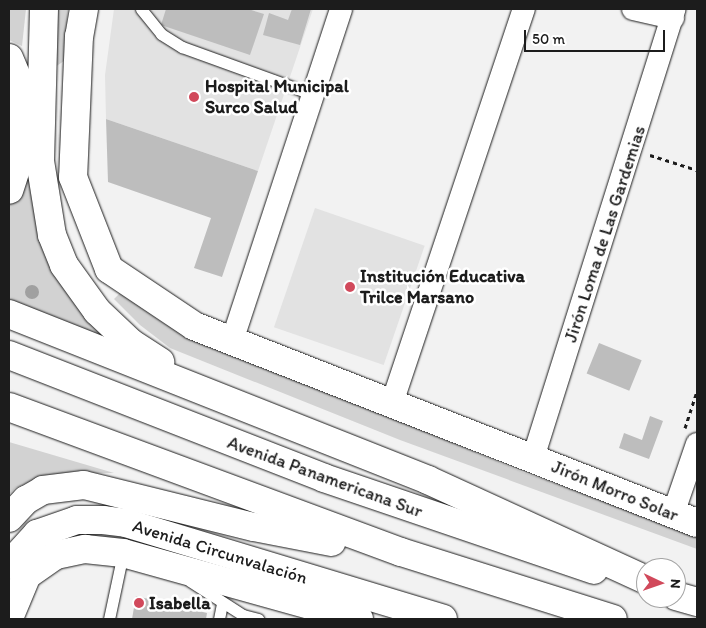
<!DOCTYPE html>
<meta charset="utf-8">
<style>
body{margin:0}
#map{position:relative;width:706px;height:628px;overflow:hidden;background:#f2f2f2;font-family:Itim,sans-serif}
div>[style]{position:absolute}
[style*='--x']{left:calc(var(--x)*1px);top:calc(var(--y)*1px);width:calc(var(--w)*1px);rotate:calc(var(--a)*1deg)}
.built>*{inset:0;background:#e2e2e2;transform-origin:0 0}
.green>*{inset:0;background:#d2d2d2}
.building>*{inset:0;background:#bdbdbd;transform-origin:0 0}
.path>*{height:3px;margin-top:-1.5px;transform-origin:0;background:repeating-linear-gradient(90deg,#1c1c1c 0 4px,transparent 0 8px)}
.roads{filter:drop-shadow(0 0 1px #1c1c1c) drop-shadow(0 0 1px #1c1c1c)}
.lane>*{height:11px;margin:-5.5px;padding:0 5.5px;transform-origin:5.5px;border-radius:5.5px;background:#fff}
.street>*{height:22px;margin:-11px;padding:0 11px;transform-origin:11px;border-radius:11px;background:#fff}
.secondary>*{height:28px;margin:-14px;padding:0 14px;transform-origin:14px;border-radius:14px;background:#fff}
.highway>*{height:28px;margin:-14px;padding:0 14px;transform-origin:14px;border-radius:14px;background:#fff}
.trees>*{width:14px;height:14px;margin:-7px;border-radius:50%;background:#a0a0a0}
.dots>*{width:14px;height:14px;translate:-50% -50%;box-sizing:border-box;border:2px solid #fff;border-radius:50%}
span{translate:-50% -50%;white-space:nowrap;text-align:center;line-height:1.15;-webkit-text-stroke:5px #fff;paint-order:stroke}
.poi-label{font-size:18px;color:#1c1c1c;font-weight:700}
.left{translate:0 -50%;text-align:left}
.street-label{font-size:18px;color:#1c1c1c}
.frame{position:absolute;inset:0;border:10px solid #1c1c1c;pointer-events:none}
.north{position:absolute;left:636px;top:558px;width:50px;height:50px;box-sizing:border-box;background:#fff;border:1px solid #a4a4a4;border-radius:50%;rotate:93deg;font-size:14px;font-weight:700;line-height:20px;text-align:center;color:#1c1c1c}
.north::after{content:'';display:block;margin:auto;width:18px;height:22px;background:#d1495b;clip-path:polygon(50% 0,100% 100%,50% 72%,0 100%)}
.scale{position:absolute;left:524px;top:30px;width:141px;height:22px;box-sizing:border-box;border:2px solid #1c1c1c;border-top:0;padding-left:6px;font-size:15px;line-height:18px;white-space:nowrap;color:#1c1c1c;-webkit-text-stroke:4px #fff;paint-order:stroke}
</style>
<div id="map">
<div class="built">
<i style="clip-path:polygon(114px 9px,313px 9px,258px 171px,106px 119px,105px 75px)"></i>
<i style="left:315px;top:208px;width:116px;height:126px;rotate:19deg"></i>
</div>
<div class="green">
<i style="clip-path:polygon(9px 9px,26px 9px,22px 46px,9px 40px)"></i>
<i style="clip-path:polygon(51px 9px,68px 9px,64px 61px,52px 69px)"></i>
<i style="clip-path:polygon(27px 154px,32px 188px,141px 363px,9px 305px,9px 204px)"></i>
<i style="clip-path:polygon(120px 293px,165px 324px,199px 342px,381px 413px,520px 471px,697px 535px,697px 549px,400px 440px,170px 348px,140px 325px,114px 299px)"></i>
<i style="clip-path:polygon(9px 442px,114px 473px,67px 474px,35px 480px,15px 488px,9px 495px)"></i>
</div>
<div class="building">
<i style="clip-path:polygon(166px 9px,248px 9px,264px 14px,250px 55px,161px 25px)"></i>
<i style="clip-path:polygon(292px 9px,311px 9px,300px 45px,263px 35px,269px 13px,288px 20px)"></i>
<i style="clip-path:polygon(106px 119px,258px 171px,222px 277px,194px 268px,211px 218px,108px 182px)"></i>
<i style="left:599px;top:343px;width:46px;height:33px;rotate:22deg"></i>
<i style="clip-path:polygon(650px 416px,663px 421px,649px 459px,619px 448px,624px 433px,642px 440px)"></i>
<i style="clip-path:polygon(136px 596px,207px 613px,206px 619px,132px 619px)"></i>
</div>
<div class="path">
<i style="--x:650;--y:155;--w:49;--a:17.7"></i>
<i style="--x:685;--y:428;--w:39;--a:-72"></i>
</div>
<div class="roads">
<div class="lane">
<i style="--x:141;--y:9;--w:32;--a:51"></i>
<i style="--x:161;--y:34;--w:25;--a:32"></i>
<i style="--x:182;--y:47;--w:138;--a:19.9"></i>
<i style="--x:190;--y:581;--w:63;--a:32.7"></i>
<i style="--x:243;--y:615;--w:16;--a:15"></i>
<i style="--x:109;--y:619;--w:67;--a:-78"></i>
<i style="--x:219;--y:619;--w:16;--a:-79"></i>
</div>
<div class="street">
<i style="--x:633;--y:9;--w:41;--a:12.7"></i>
<i style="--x:232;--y:341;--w:349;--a:-71.8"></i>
<i style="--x:392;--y:403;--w:416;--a:-71.5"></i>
<i style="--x:533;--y:458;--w:471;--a:-72.5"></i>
<i style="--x:673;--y:514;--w:74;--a:-71.1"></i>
</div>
<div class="secondary">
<i style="--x:84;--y:9;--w:27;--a:100"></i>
<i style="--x:79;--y:36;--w:141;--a:92.4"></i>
<i style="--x:73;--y:177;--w:99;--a:68.6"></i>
<i style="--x:109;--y:269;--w:102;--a:33.8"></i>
<i style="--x:194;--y:326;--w:540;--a:21.39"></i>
<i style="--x:9;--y:565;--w:42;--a:-47.9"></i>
<i style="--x:37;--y:534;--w:42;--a:-19.3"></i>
<i style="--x:77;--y:520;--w:26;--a:0"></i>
<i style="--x:103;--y:520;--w:23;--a:7"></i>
<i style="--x:126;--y:523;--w:331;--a:16.8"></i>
<i style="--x:9;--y:618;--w:47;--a:-67.3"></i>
<i style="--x:27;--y:575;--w:35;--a:-35"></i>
<i style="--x:56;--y:555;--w:30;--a:-12"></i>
<i style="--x:85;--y:549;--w:38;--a:6"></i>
<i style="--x:123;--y:553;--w:245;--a:15.6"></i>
</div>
<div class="highway">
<i style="--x:44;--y:9;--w:152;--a:91.5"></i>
<i style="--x:40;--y:161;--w:75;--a:80.8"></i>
<i style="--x:52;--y:235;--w:32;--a:68"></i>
<i style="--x:64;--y:265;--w:57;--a:54.3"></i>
<i style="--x:97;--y:311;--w:47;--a:43.3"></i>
<i style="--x:131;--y:343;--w:35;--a:33"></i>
<i style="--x:9;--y:58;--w:33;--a:67"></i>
<i style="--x:22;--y:88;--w:20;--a:87"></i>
<i style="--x:23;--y:108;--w:55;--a:95.2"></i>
<i style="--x:18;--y:163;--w:28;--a:108"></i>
<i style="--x:9;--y:314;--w:451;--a:21.6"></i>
<i style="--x:428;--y:480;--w:240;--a:24.6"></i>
<i style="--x:9;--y:355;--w:338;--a:21.3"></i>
<i style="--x:324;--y:478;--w:285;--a:18.8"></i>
<i style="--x:9;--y:407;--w:418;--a:20.3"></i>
<i style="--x:401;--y:552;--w:222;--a:17.5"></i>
<i style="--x:9;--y:518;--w:25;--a:-47"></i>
<i style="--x:26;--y:500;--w:20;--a:-30"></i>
<i style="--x:43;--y:490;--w:41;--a:-7"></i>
<i style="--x:84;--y:485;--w:175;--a:13.9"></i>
<i style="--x:254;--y:527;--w:79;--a:10.9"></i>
<i style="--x:676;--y:596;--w:22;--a:16"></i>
</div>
</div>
<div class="trees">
<i style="left:32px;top:292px"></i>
</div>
<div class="dots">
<i style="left:194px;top:97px;background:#d1495b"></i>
<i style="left:350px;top:287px;background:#d1495b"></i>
<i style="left:139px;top:603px;background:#d1495b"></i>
</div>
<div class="poi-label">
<span class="left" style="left:205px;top:97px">Hospital Municipal<br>Surco Salud</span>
<span class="left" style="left:360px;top:287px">Institución Educativa<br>Trilce Marsano</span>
<span class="left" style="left:149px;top:603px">Isabella</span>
</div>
<div class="street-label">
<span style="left:605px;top:234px;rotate:-72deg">Jirón Loma de Las Gardemias</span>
<span style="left:325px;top:477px;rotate:20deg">Avenida Panamericana Sur</span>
<span style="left:615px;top:491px;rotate:22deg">Jirón Morro Solar</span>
<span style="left:220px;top:552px;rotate:17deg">Avenida Circunvalación</span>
</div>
<div class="frame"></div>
<div class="north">N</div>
<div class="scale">50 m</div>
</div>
